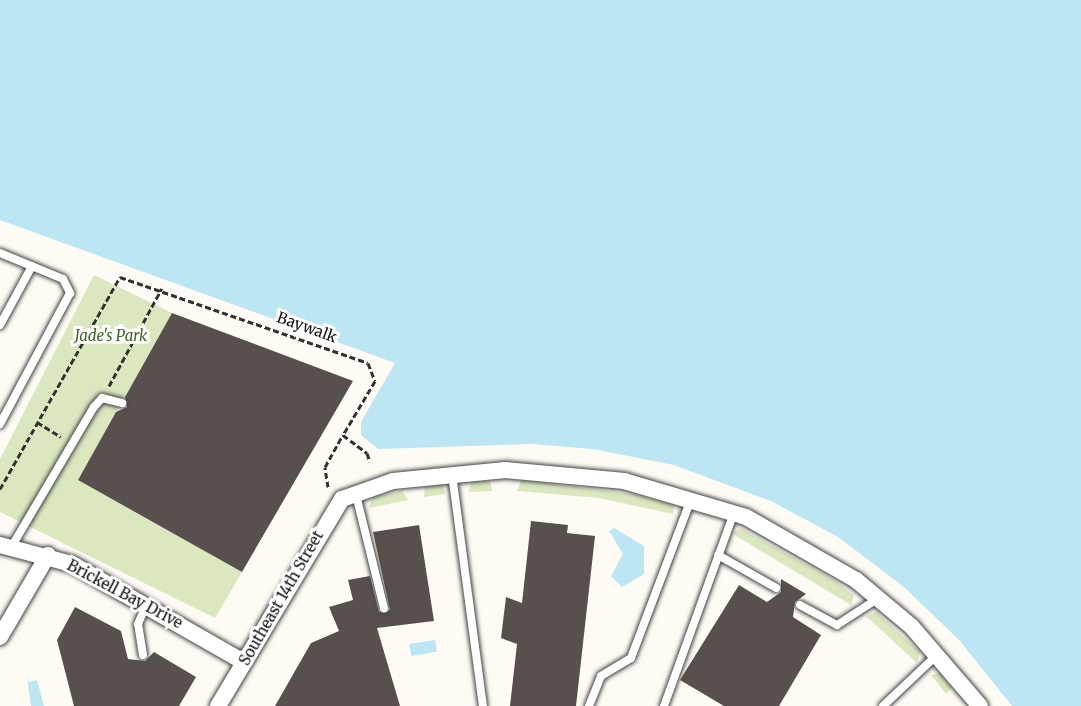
<!DOCTYPE html>
<style>
body{margin:0}
#map{position:relative;width:1081px;height:706px;overflow:hidden;background:#fefbf4;font-family:Merriweather,serif}
div>[style]{position:absolute}
[style*='--x']{left:calc(var(--x)*1px);top:calc(var(--y)*1px);width:calc(var(--w)*1px);rotate:calc(var(--a)*1deg)}
.green>*{inset:0;background:#dae7bf}
.water>*{inset:0;background:#bce6f2;transform-origin:0 0}
.building>*{inset:0;background:#58504d}
.path>*{height:3px;margin-top:-1.5px;transform-origin:0;background:repeating-linear-gradient(90deg,#323232 0 6px,transparent 0 9px)}
.roads{filter:drop-shadow(0 0 2px #434343) drop-shadow(0 0 2px #434343)}
.lane>*{height:8px;margin:-4px;padding:0 4px;transform-origin:4px;border-radius:4px;background:#fff}
.street>*{height:16px;margin:-8px;padding:0 8px;transform-origin:8px;border-radius:8px;background:#fff}
span{translate:-50% -50%;white-space:nowrap;text-align:center;line-height:1.15;-webkit-text-stroke:6px #fff;paint-order:stroke}
.street-label{font-size:15px;color:#101010}
.park-label{font-size:15px;color:#3b6424;font-style:italic}
</style>
<div id="map">
<div class="green">
<i style="clip-path:polygon(94px 275px,172px 313px,78px 480px,242px 572px,215px 618px,0 512px,0 459px)"></i>
<i style="clip-path:polygon(521px 480px,632px 494px,674px 505px,673px 514px,599px 498px,517px 491px)"></i>
<i style="clip-path:polygon(490px 481px,492px 491px,468px 492px,472px 482px)"></i>
<i style="clip-path:polygon(443px 484px,445px 494px,424px 497px,425px 487px)"></i>
<i style="clip-path:polygon(402px 491px,408px 500px,369px 508px,373px 497px)"></i>
<i style="clip-path:polygon(740px 528px,834px 580px,854px 595px,851px 605px,733px 534px)"></i>
<i style="clip-path:polygon(876px 612px,920px 652px,917px 663px,866px 616px)"></i>
<i style="clip-path:polygon(940px 673px,952px 688px,946px 694px,931px 675px)"></i>
</div>
<div class="water">
<i style="clip-path:polygon(0 0,1081px 0,1081px 706px,1012px 706px,960px 641px,904px 587px,838px 537px,771px 501px,674px 465px,593px 449px,531px 444px,378px 449px,361px 435px,361px 422px,395px 363px,0 220px)"></i>
<i style="clip-path:polygon(614px 528px,644px 546px,644px 574px,622px 587px,611px 576px,623px 554px,609px 531px)"></i>
<i style="left:435px;top:640px;width:12px;height:26px;rotate:81deg"></i>
<i style="clip-path:polygon(27px 677px,29px 682px,37px 680px,44px 706px,31px 706px)"></i>
</div>
<div class="building">
<i style="clip-path:polygon(172px 313px,353px 381px,242px 572px,78px 480px,116px 412px,127px 407px,125px 397px)"></i>
<i style="clip-path:polygon(531px 521px,568px 525px,567px 533px,595px 536px,576px 706px,510px 706px,517px 644px,501px 638px,506px 597px,522px 603px)"></i>
<i style="clip-path:polygon(419px 525px,434px 621px,377px 628px,400px 706px,275px 706px,311px 643px,339px 631px,329px 607px,353px 600px,348px 580px,370px 576px,379px 612px,390px 610px,373px 532px)"></i>
<i style="clip-path:polygon(781px 579px,806px 594px,795px 602px,793px 617px,821px 635px,779px 706px,724px 706px,680px 680px,739px 585px,767px 602px,781px 592px)"></i>
<i style="clip-path:polygon(75px 607px,121px 631px,128px 659px,145px 661px,154px 652px,196px 677px,179px 706px,74px 706px,57px 640px)"></i>
</div>
<div class="path">
<i style="--x:109;--y:386;--w:111;--a:-61.6"></i>
<i style="--x:37;--y:422;--w:28;--a:32"></i>
<i style="--x:328;--y:487;--w:20;--a:-99"></i>
<i style="--x:325;--y:467;--w:37;--a:-61"></i>
<i style="--x:0;--y:489;--w:244;--a:-60.5"></i>
<i style="--x:120;--y:277;--w:262;--a:19.1"></i>
<i style="--x:368;--y:363;--w:19;--a:69"></i>
<i style="--x:375;--y:381;--w:63;--a:120.7"></i>
<i style="--x:343;--y:435;--w:30;--a:37"></i>
<i style="--x:367;--y:453;--w:9;--a:72"></i>
</div>
<div class="roads">
<div class="lane">
<i style="--x:0;--y:253;--w:68;--a:22.4"></i>
<i style="--x:63;--y:279;--w:16;--a:63"></i>
<i style="--x:70;--y:293;--w:149;--a:118.1"></i>
<i style="--x:0;--y:325;--w:67;--a:-61.5"></i>
<i style="--x:452;--y:474;--w:234;--a:82.4"></i>
<i style="--x:355;--y:491;--w:121;--a:76.1"></i>
<i style="--x:12;--y:546;--w:161;--a:-59.5"></i>
<i style="--x:94;--y:407;--w:12;--a:-48"></i>
<i style="--x:102;--y:398;--w:21;--a:14"></i>
<i style="--x:718;--y:555;--w:67;--a:29.6"></i>
<i style="--x:800;--y:605;--w:42;--a:28.4"></i>
<i style="--x:837;--y:625;--w:48;--a:-33"></i>
<i style="--x:143;--y:655;--w:31;--a:-99"></i>
<i style="--x:138;--y:624;--w:21;--a:-67"></i>
<i style="--x:589;--y:706;--w:32;--a:-68"></i>
<i style="--x:601;--y:676;--w:35;--a:-31"></i>
<i style="--x:631;--y:658;--w:170;--a:-69.3"></i>
<i style="--x:664;--y:706;--w:205;--a:-70.1"></i>
<i style="--x:883;--y:706;--w:74;--a:-43.4"></i>
</div>
<div class="street">
<i style="--x:0;--y:545;--w:74;--a:14.8"></i>
<i style="--x:72;--y:564;--w:198;--a:29.7"></i>
<i style="--x:0;--y:637;--w:95;--a:-59.7"></i>
<i style="--x:218;--y:706;--w:241;--a:-59.1"></i>
<i style="--x:342;--y:499;--w:54;--a:-19.4"></i>
<i style="--x:393;--y:481;--w:113;--a:-5.6"></i>
<i style="--x:505;--y:470;--w:120;--a:5.3"></i>
<i style="--x:624;--y:481;--w:127;--a:16.4"></i>
<i style="--x:746;--y:517;--w:127;--a:29.8"></i>
<i style="--x:856;--y:580;--w:73;--a:40"></i>
<i style="--x:912;--y:627;--w:104;--a:49.3"></i>
</div>
</div>
<div class="street-label">
<span style="left:307px;top:327px;rotate:20deg">Baywalk</span>
<span style="left:125px;top:594px;rotate:28deg">Brickell Bay Drive</span>
<span style="left:281px;top:598px;rotate:-60deg">Southeast 14th Street</span>
</div>
<div class="park-label">
<span style="left:111px;top:336px">Jade's Park</span>
</div>
</div>
